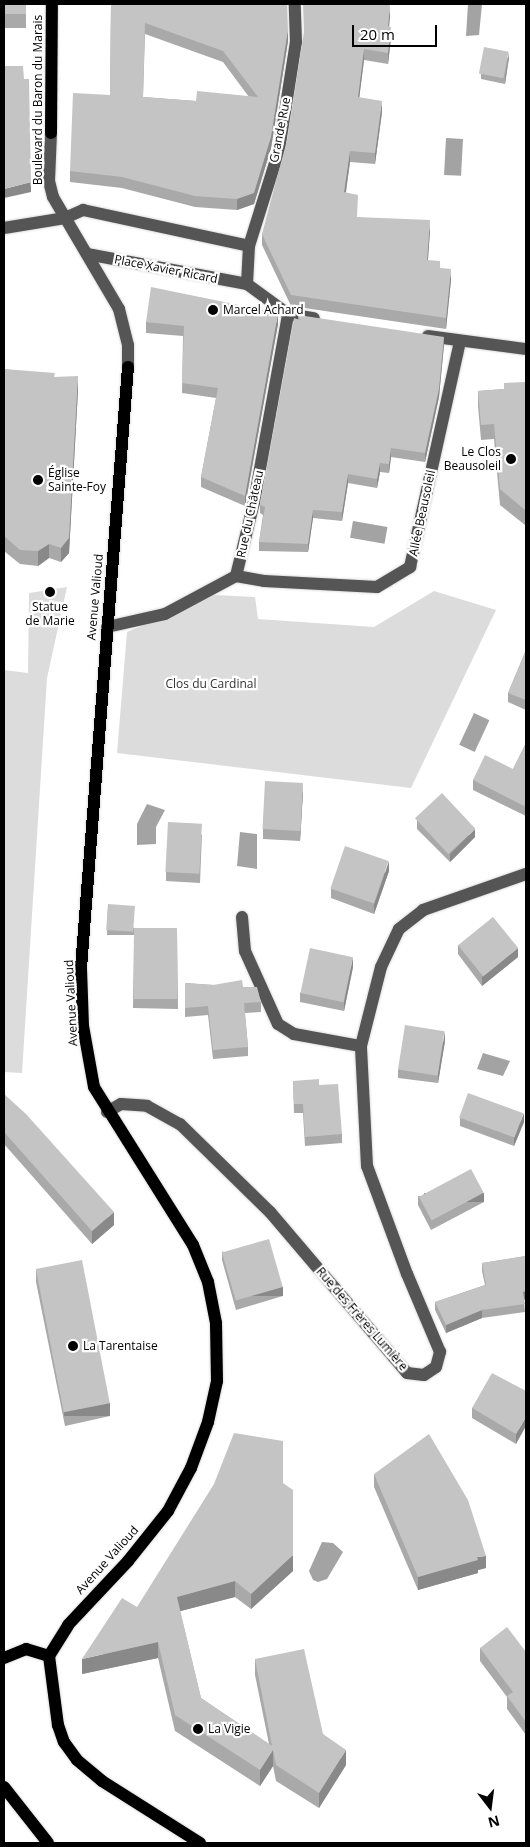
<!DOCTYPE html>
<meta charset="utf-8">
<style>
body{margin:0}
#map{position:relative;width:530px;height:1847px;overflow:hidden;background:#fff;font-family:"Open Sans",sans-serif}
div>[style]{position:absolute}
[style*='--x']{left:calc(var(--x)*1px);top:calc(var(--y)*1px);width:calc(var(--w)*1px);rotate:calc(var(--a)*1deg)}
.green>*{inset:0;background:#dcdcdc}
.water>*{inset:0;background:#a3a3a3;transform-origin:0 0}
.roads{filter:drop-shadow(0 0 1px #dbdbdb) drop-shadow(0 0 1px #dbdbdb)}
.minor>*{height:12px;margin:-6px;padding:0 6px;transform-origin:6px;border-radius:6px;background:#555}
.major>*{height:12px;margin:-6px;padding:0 6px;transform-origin:6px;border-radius:6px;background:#000}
.wall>*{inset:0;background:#a9a9a9;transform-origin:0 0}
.shaded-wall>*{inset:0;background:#898989;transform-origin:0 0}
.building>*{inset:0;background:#c4c4c4;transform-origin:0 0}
.dots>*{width:14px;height:14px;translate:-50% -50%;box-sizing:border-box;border:2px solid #fff;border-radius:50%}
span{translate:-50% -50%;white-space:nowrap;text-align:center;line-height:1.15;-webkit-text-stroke:4.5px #fff;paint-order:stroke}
.street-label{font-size:12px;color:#000}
.poi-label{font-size:12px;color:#000}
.left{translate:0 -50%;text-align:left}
.right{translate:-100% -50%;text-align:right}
.park-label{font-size:12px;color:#333}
.frame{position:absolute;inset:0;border:5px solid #000;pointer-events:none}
.north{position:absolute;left:465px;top:1782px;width:50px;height:50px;-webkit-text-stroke:4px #fff;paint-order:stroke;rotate:165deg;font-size:14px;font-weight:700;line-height:20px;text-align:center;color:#000}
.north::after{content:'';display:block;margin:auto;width:18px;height:22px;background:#000;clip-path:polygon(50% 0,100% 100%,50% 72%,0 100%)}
.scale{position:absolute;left:352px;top:25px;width:85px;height:22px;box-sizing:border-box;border:2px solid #000;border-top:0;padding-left:6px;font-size:15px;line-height:18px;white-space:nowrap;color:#000;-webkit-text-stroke:4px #fff;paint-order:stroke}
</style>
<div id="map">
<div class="green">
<i style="clip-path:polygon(67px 587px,47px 678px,22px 1073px,4px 1072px,4px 670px,28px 673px,29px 593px)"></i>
<i style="clip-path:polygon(434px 591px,496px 610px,411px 788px,117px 753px,127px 632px,214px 595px,255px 597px,258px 619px,374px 627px)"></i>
</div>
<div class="water">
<i style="clip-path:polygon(468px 4px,482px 4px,479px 35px,466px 36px)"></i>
<i style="left:446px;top:138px;width:17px;height:37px;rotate:3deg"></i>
<i style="left:353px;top:521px;width:35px;height:17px;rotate:10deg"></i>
<i style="left:474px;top:713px;width:17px;height:35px;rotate:25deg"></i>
<i style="clip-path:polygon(147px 804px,165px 810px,156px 827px,156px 844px,137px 845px,137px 824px)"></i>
<i style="clip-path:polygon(240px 832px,257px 834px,257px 869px,237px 866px)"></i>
<i style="clip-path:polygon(483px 1053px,510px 1061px,503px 1076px,477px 1069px)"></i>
<i style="clip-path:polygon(322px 1542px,333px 1543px,343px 1552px,327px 1579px,318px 1582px,313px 1580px,309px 1571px)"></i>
</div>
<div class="roads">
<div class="minor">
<i style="--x:51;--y:133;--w:48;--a:92.4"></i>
<i style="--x:49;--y:181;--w:16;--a:76"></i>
<i style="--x:53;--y:197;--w:130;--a:59.5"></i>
<i style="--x:119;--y:309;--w:37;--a:76"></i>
<i style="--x:128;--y:345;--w:22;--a:90"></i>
<i style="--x:4;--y:228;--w:62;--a:-9.3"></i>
<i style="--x:65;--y:218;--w:20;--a:-24"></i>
<i style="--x:83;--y:210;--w:170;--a:12.2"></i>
<i style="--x:87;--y:254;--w:163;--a:10.6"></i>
<i style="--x:247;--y:284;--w:51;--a:36.2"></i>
<i style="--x:288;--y:314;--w:26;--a:9"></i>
<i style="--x:247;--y:284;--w:38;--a:-87"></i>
<i style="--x:249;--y:246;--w:101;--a:-72.6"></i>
<i style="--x:279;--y:150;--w:109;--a:-81.1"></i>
<i style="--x:296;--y:42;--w:38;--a:-92"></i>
<i style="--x:428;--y:336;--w:99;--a:7.6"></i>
<i style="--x:236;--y:576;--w:28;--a:10"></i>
<i style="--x:264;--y:581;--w:113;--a:3"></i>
<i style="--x:377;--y:587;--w:39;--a:-31"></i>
<i style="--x:410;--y:567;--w:231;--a:-77.5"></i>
<i style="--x:107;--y:627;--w:59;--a:-12.6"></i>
<i style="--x:165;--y:614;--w:81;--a:-28.2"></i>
<i style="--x:236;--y:576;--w:76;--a:-76.3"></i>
<i style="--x:254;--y:502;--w:191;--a:-79.7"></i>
<i style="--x:242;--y:917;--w:34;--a:85"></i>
<i style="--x:245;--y:951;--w:80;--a:65.7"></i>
<i style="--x:278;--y:1024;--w:19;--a:32"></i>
<i style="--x:294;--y:1034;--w:68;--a:10.2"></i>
<i style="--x:107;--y:1112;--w:16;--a:-30"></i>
<i style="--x:121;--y:1104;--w:26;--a:4"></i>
<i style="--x:147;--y:1106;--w:38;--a:29"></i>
<i style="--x:180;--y:1124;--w:126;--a:44.4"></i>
<i style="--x:270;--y:1212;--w:211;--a:49.6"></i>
<i style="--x:407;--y:1373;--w:17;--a:7"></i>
<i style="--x:424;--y:1375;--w:14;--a:-34"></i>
<i style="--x:436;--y:1367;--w:16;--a:-75"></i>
<i style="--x:440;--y:1352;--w:85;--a:-112.9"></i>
<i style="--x:407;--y:1274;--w:115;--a:-110.3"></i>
<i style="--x:367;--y:1166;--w:120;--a:-92.9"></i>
<i style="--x:361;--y:1046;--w:81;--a:-75.8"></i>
<i style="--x:381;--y:967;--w:42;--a:-64.7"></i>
<i style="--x:399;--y:929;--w:31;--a:-38"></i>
<i style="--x:423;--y:910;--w:109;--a:-19.3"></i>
</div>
<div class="major">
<i style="--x:51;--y:133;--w:129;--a:-89.6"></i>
<i style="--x:49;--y:1656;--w:36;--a:-58"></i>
<i style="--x:68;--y:1625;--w:88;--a:-46.8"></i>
<i style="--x:128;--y:1561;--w:64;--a:-51.3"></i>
<i style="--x:168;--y:1511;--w:49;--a:-61.9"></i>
<i style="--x:191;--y:1468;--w:49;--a:-69.7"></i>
<i style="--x:208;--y:1422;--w:42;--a:-77.6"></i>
<i style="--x:217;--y:1381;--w:58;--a:-91"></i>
<i style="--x:216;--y:1323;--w:42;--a:-101"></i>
<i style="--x:208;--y:1282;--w:40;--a:-112"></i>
<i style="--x:193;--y:1245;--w:186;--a:-122.1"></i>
<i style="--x:94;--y:1087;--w:62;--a:-100.2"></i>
<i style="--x:83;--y:1026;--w:58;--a:-92"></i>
<i style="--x:81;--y:968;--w:603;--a:-85.53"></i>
<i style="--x:49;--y:1656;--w:70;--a:82.6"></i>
<i style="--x:58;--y:1725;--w:18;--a:71"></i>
<i style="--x:64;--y:1742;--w:22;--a:54"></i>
<i style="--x:77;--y:1760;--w:33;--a:40"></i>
<i style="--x:102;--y:1781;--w:116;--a:32.3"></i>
<i style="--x:4;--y:1658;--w:24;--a:-22"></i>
<i style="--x:26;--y:1649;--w:24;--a:17"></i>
<i style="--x:4;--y:1787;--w:71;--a:51.8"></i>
</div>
</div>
<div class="wall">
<i style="left:4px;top:4px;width:22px;height:24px"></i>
<i style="clip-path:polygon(evenodd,111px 4px,288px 41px,271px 148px,254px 204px,237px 210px,195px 207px,122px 188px,70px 182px,70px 171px,110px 95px,111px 4px,145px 34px,223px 62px,249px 97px,196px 101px,143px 97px,145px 34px)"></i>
<i style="clip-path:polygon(379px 4px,390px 16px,389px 26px,391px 38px,388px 64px,364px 60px,359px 98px,382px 112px,375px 164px,350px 162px,346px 193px,357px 217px,430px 231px,428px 260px,440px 268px,451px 280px,446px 329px,291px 306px,262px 245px,262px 234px)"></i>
<i style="clip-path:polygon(509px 57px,505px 84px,481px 79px,481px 74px)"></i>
<i style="clip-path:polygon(298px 315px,444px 345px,439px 397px,425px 462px,391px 457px,389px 473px,380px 472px,377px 488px,348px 483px,342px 521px,313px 518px,308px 552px,259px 551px,259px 542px,263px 515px,260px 513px,260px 505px,298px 319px)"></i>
<i style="clip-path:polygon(146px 322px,278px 324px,245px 506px,201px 487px,201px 477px,216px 398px,182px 393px,183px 336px,146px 333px)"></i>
<i style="clip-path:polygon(4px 369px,55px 377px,78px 390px,69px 553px,61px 562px,49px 558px,38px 566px,20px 564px,4px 551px)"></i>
<i style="clip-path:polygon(526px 382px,526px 524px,525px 525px,500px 505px,494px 439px,481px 440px,478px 406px,478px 391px,504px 389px)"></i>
<i style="clip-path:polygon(526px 650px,526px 710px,508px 702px,508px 693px)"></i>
<i style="clip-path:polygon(526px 743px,526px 816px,473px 790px,473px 780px,513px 769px)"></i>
<i style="clip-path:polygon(303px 792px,300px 841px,263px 839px,263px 829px)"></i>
<i style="clip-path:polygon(417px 820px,475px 837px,450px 862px,417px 829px)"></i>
<i style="clip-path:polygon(202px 834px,200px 883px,166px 881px,166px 872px)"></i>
<i style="clip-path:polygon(389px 871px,374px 914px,331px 898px,331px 889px)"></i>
<i style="clip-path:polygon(108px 904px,134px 928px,177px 928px,178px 1009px,133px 1008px,134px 935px,107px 935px)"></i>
<i style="clip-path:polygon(458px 945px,518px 957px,482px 986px,458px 954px)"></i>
<i style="clip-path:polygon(353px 967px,344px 1011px,300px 1002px,300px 993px)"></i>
<i style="clip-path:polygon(185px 983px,243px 987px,261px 1002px,261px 1012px,245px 1013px,248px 1047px,248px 1056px,213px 1059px,208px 1015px,185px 1017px)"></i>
<i style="clip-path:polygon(445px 1041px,438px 1083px,398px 1078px,398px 1069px)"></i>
<i style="clip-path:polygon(293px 1081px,319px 1085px,342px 1134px,342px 1143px,305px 1146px,303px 1113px,294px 1113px)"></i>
<i style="clip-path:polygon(4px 1094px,114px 1225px,92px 1244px,4px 1144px)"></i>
<i style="clip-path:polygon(460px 1118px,524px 1122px,514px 1146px,460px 1126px)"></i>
<i style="clip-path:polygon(418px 1196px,484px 1202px,431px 1230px,418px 1205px)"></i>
<i style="clip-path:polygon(222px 1251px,283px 1296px,236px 1310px,222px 1260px)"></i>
<i style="clip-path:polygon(526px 1256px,526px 1299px,524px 1300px,525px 1312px,482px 1318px,446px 1333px,435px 1310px,435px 1302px,485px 1285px,482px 1271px,482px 1263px)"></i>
<i style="clip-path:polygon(36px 1269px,110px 1416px,65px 1426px,36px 1282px)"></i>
<i style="clip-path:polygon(526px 1391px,516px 1444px,472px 1418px,472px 1408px)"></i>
<i style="clip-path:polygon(374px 1474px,486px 1568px,478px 1570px,478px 1573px,418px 1590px,374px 1487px)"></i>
<i style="clip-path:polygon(283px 1483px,293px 1571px,251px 1609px,235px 1597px,180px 1611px,201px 1698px,269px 1744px,255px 1675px,255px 1659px,323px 1734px,346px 1765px,319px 1808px,276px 1781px,273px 1766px,260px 1786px,175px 1731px,158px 1658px,82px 1674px)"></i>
<i style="clip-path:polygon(480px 1648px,526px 1652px,526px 1735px,507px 1709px,507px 1697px,480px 1661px)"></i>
</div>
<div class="shaded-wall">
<i style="clip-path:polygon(390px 5px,390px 16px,388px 37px,388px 26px)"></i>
<i style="clip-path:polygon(391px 27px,391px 38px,388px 64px,388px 53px)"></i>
<i style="clip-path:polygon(288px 30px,288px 41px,271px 148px,254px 204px,237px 210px,237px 199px)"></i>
<i style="clip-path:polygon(364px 49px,364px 60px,358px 108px,358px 97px)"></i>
<i style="clip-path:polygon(509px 52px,509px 57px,505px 84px,505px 79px)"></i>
<i style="clip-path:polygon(382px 101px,382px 112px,375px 164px,375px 153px)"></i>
<i style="clip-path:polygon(350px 151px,350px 162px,344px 203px,344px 192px)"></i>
<i style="clip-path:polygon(31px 182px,31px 192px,4px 198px,4px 189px)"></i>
<i style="clip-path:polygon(430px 220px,430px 231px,427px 271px,427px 260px)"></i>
<i style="clip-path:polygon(451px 269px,451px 280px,446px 329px,446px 318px)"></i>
<i style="clip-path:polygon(278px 313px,278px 324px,245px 506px,245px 496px)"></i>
<i style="clip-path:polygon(444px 337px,444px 345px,439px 397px,425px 462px,425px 453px)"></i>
<i style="clip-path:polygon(78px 376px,78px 390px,69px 553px,61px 562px,61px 548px)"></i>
<i style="clip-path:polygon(391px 448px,391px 457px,389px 473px,389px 464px)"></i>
<i style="clip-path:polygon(380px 463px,380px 472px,377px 488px,377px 479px)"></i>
<i style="clip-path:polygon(348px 474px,348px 483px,342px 521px,342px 512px)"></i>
<i style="left:526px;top:509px;width:15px;height:1px;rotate:90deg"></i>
<i style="clip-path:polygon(313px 510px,313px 518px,308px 552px,308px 544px)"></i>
<i style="clip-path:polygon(49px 544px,49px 558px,38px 566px,38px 551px)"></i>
<i style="clip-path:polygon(303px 783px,303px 792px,300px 841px,300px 832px)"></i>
<i style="clip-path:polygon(475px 829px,475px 837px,450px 862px,450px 854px)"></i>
<i style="clip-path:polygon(389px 861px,389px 871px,374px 914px,374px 905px)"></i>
<i style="clip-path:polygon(518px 948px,518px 957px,482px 986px,482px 977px)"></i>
<i style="clip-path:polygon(353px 957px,353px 967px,344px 1011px,344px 1002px)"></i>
<i style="clip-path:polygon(445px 1031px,445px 1041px,438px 1083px,438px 1074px)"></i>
<i style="clip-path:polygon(524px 1113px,524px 1122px,514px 1146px,514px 1138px)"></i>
<i style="left:484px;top:1193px;width:9px;height:60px;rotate:90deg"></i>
<i style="clip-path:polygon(114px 1212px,114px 1225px,92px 1244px,92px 1231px)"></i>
<i style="left:283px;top:1287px;width:9px;height:49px;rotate:90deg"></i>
<i style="clip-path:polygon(526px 1291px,526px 1299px,523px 1300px,523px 1292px)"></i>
<i style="clip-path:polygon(482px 1310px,482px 1318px,446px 1333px,446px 1325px)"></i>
<i style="left:110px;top:1403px;width:13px;height:46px;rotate:90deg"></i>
<i style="clip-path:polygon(526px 1417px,526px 1426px,516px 1444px,516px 1434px)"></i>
<i style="clip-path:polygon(293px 1555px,293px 1571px,251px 1609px,251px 1594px)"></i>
<i style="clip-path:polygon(486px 1556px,486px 1568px,478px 1570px,478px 1573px,418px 1590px,418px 1577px,477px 1557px)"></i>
<i style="clip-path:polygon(235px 1581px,235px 1597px,177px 1612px,177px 1597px)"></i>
<i style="clip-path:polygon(158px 1642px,158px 1658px,82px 1674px,82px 1659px)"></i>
<i style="clip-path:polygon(273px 1750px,273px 1766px,260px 1786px,260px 1770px)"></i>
<i style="clip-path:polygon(346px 1750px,346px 1765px,319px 1808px,319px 1793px)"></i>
</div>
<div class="building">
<i style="left:4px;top:4px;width:22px;height:10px"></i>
<i style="clip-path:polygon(evenodd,111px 4px,287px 4px,288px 30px,271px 137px,254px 193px,237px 199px,195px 196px,122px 177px,70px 171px,73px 93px,110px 95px,111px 4px,145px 23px,223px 51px,258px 97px,197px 91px,196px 101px,143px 97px,145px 23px)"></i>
<i style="clip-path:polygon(303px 4px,379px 4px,390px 5px,388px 26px,391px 27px,388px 53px,364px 49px,358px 97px,382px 101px,375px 153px,350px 151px,344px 192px,358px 195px,357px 217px,430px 220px,427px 260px,440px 261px,440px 268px,451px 269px,446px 318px,291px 295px,262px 234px,287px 140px,304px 32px)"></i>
<i style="left:484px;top:47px;width:25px;height:27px;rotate:11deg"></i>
<i style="clip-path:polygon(4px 66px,23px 66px,24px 79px,29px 79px,31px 182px,4px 189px)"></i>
<i style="clip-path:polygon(151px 287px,278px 313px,245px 496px,201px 477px,218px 388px,182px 383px,184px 326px,146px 322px)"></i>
<i style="clip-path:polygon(298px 315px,444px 337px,439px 389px,425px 453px,391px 448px,389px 464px,380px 463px,377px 479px,348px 474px,342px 512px,313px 510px,308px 544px,259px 542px,265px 507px,260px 505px,294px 318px,300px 320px)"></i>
<i style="clip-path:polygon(4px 369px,55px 373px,54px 377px,78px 376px,69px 538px,61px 548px,49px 544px,38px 551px,20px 550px,4px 536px)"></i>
<i style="clip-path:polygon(526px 382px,526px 509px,525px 510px,500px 489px,494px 424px,481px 425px,478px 391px,504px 389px,504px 383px)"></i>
<i style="clip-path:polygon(526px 650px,526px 700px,508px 693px)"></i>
<i style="clip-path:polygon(526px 743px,526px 807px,473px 780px,485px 755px,513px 769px)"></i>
<i style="left:265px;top:781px;width:38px;height:48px;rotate:3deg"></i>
<i style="left:442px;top:793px;width:49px;height:37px;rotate:47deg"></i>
<i style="left:168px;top:822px;width:34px;height:50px;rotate:3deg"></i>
<i style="left:345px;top:846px;width:46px;height:45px;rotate:19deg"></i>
<i style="left:108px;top:904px;width:27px;height:26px;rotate:4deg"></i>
<i style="left:493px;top:917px;width:40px;height:45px;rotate:51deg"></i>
<i style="left:134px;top:928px;width:43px;height:71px"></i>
<i style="left:310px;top:948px;width:44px;height:46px;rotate:12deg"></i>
<i style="clip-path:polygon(242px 980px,243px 987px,257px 987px,261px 1002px,244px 1003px,248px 1047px,213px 1050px,208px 1006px,185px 1008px,185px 983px,213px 985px)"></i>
<i style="left:405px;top:1025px;width:40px;height:45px;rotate:9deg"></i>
<i style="clip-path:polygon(319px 1079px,319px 1085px,338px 1084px,342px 1134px,305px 1137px,303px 1104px,294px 1104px,293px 1081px)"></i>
<i style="left:468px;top:1093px;width:59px;height:26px;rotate:20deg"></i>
<i style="clip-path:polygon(4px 1094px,26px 1114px,114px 1212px,92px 1231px,4px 1132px)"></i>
<i style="left:471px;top:1169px;width:27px;height:59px;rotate:62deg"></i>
<i style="left:269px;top:1239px;width:50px;height:49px;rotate:74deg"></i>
<i style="clip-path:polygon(526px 1256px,526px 1291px,523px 1292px,525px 1304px,482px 1310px,446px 1325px,435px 1302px,486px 1285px,482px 1263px)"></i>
<i style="left:82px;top:1260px;width:146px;height:47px;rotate:79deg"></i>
<i style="clip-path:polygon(492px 1373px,526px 1391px,526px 1417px,516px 1434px,472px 1408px)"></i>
<i style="clip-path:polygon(234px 1433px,283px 1441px,283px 1483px,293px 1490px,293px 1555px,251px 1594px,235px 1581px,177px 1597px,201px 1698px,272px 1746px,255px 1659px,304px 1649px,323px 1734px,346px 1750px,319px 1793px,276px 1765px,273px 1750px,260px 1770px,175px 1715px,158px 1642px,82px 1659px,122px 1598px,137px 1607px,214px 1484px)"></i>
<i style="clip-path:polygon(429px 1434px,468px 1500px,486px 1556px,477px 1557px,478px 1560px,418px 1577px,374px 1474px)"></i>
<i style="clip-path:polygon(507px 1627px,526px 1652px,526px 1722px,507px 1696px,513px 1692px,480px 1648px)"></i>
</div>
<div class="dots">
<i style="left:213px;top:310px;background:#000"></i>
<i style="left:511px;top:459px;background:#000"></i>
<i style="left:38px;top:480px;background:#000"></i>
<i style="left:50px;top:592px;background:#000"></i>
<i style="left:73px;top:1346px;background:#000"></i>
<i style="left:198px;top:1729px;background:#000"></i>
</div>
<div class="street-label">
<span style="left:38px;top:100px;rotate:-90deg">Boulevard du Baron du Marais</span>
<span style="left:280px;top:130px;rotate:-79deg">Grande Rue</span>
<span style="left:166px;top:269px;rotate:11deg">Place Xavier Ricard</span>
<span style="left:422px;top:513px;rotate:-78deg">Allée Beausoleil</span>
<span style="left:250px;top:514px;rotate:-78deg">Rue du Château</span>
<span style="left:95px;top:597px;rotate:-85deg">Avenue Valioud</span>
<span style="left:71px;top:1003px;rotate:-93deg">Avenue Valioud</span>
<span style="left:362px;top:1319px;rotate:49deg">Rue des Frères Lumière</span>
<span style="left:107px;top:1560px;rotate:-48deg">Avenue Valioud</span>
</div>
<div class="poi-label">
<span class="left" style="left:223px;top:310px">Marcel Achard</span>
<span class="right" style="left:501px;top:459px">Le Clos<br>Beausoleil</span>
<span class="left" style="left:48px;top:480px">Église<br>Sainte-Foy</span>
<span style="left:50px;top:614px">Statue<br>de Marie</span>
<span class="left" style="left:83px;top:1346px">La Tarentaise</span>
<span class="left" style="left:208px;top:1729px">La Vigie</span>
</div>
<div class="park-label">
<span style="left:211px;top:684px">Clos du Cardinal</span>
</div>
<div class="frame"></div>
<div class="north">N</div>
<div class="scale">20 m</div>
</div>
